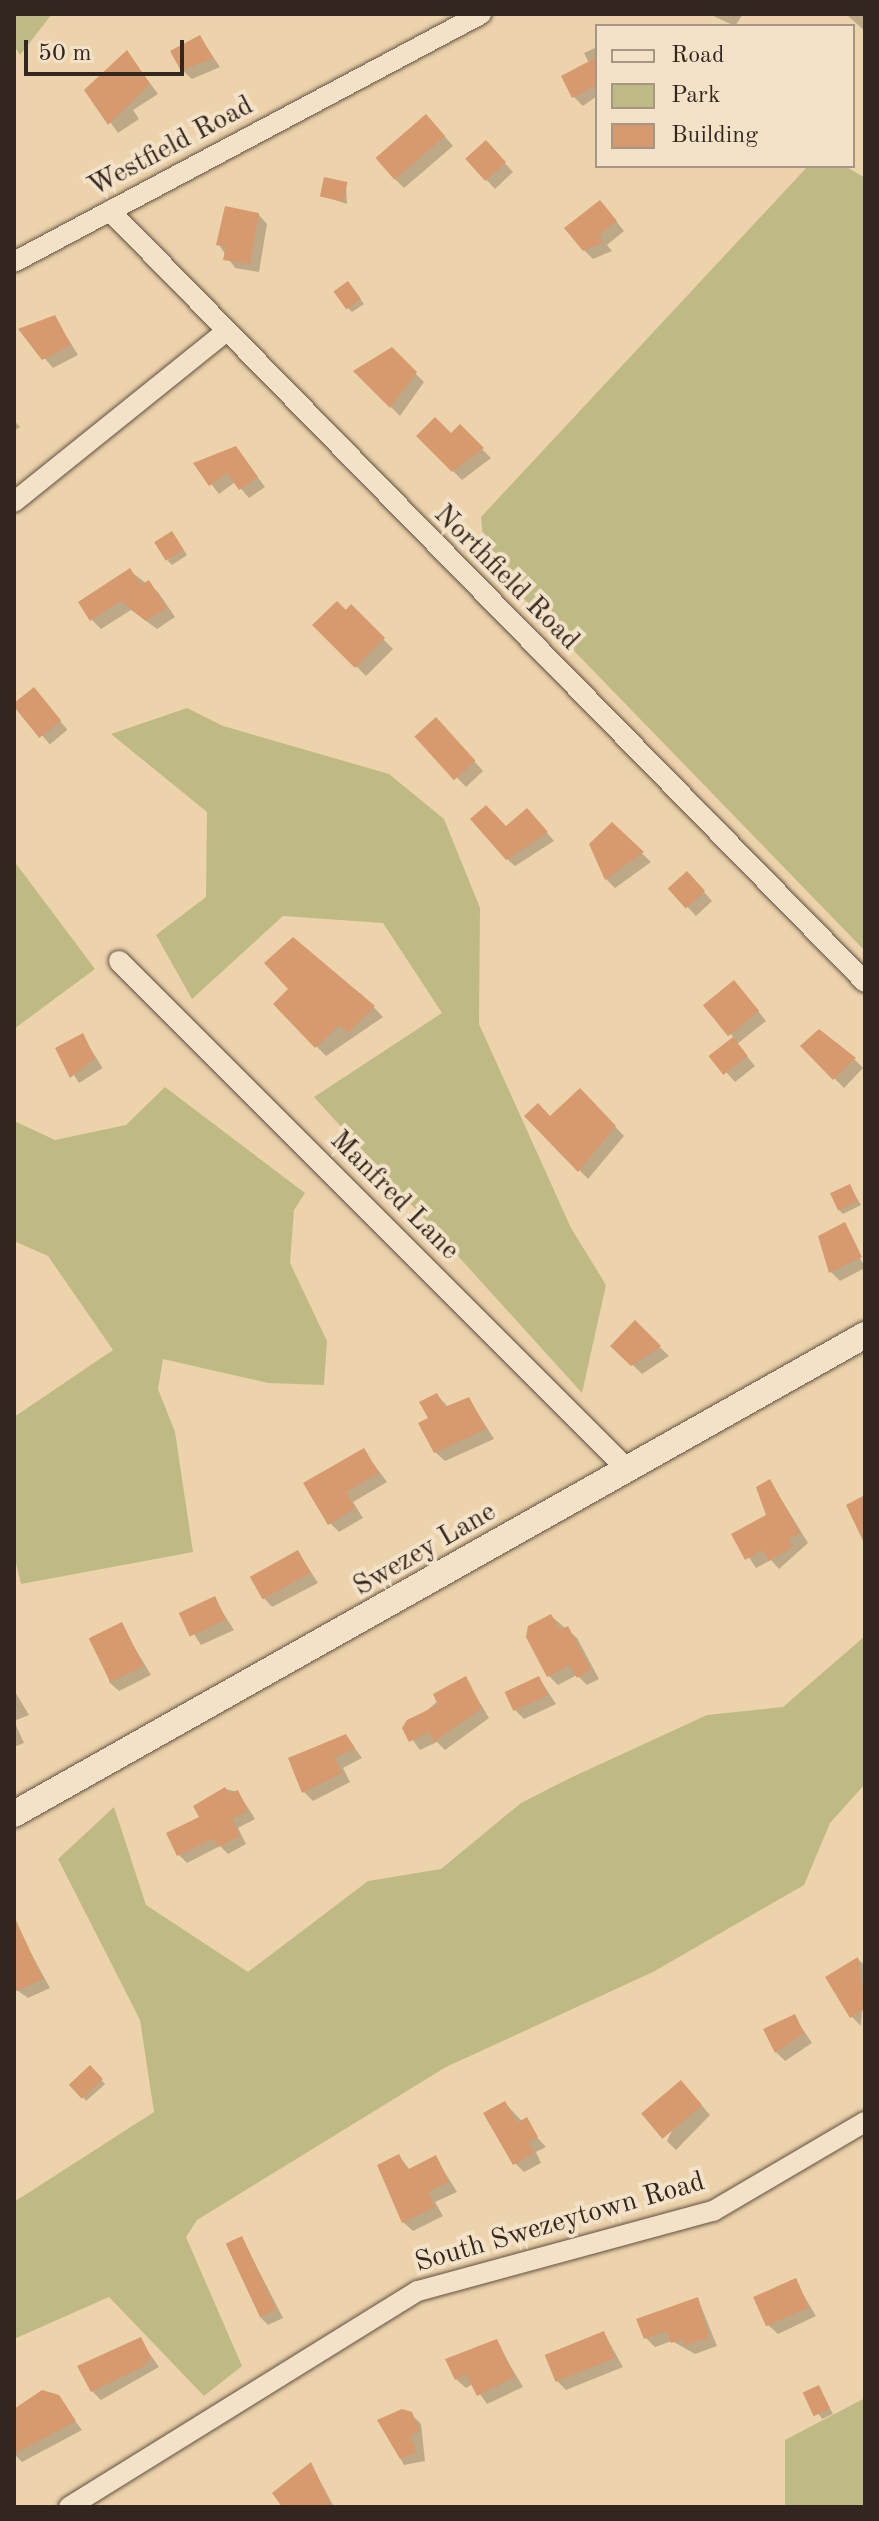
<!DOCTYPE html>
<style>
body{margin:0}
#map{position:relative;width:879px;height:2521px;overflow:hidden;background:#edd3ab;font-family:"Old Standard TT",serif}
div>[style]{position:absolute}
[style*='--x']{left:calc(var(--x)*1px);top:calc(var(--y)*1px);width:calc(var(--w)*1px);rotate:calc(var(--a)*1deg)}
.green>*{inset:0;background:#bfba84}
.shadow>*{inset:0;background:#0003;transform-origin:0 0}
.building>*{inset:0;background:#d7996e;transform-origin:0 0}
.roads{filter:drop-shadow(0 0 2px #625141) drop-shadow(0 0 2px #625141)}
.minor>*{height:20px;margin:-10px;padding:0 10px;transform-origin:10px;border-radius:10px;background:#f3e2c8}
.tertiary>*{height:26px;margin:-13px;padding:0 13px;transform-origin:13px;border-radius:13px;background:#f3e2c8}
span{translate:-50% -50%;white-space:nowrap;text-align:center;line-height:1.15;-webkit-text-stroke:8px #f3e2c8;paint-order:stroke}
.street-label{font-size:28px;color:#33261e}
.frame{position:absolute;inset:0;border:16px solid #33261e;pointer-events:none}
.legend{position:absolute;left:595px;top:24px;width:260px;height:144px;box-sizing:border-box;background:#f3e2c8;border:2px solid #a69784;margin:0;padding:10px 14px;list-style:none;font-size:24px;color:#33261e}
.legend li{display:flex;align-items:center;gap:16px;height:40px}
.legend b{width:40px;border:2px solid #a69784}
.scale{position:absolute;left:24px;top:40px;width:160px;height:36px;box-sizing:border-box;border:4px solid #33261e;border-top:0;padding-left:10px;font-size:24px;line-height:28px;white-space:nowrap;color:#33261e;-webkit-text-stroke:6px #f3e2c8;paint-order:stroke}
</style>
<div id="map">
<div class="green">
<i style="clip-path:polygon(14px 14px,52px 14px,20px 55px,14px 45px)"></i>
<i style="clip-path:polygon(808px 166px,845px 166px,865px 178px,865px 951px,485px 559px,481px 517px)"></i>
<i style="clip-path:polygon(187px 708px,223px 726px,389px 774px,444px 819px,480px 908px,479px 1024px,571px 1228px,606px 1285px,582px 1393px,314px 1097px,442px 1013px,383px 923px,283px 916px,192px 999px,156px 935px,206px 897px,207px 812px,111px 734px)"></i>
<i style="clip-path:polygon(14px 861px,95px 969px,14px 1029px)"></i>
<i style="clip-path:polygon(165px 1087px,305px 1193px,294px 1210px,290px 1263px,327px 1341px,324px 1385px,268px 1383px,163px 1359px,158px 1389px,175px 1432px,193px 1552px,21px 1584px,14px 1555px,14px 1417px,113px 1350px,48px 1256px,14px 1241px,14px 1121px,55px 1140px,126px 1125px)"></i>
<i style="clip-path:polygon(865px 1636px,865px 1784px,830px 1823px,804px 1885px,653px 1972px,446px 2067px,197px 2220px,186px 2237px,242px 2366px,204px 2396px,109px 2297px,14px 2339px,14px 2202px,154px 2112px,140px 2020px,58px 1859px,114px 1807px,146px 1905px,248px 1972px,368px 1881px,441px 1869px,521px 1803px,568px 1779px,707px 1715px,783px 1707px)"></i>
<i style="clip-path:polygon(865px 2398px,865px 2507px,785px 2507px,785px 2440px)"></i>
</div>
<div class="shadow">
<i style="clip-path:polygon(709px 14px,743px 14px,735px 26px)"></i>
<i style="clip-path:polygon(850px 14px,865px 14px,865px 31px,848px 16px)"></i>
<i style="clip-path:polygon(200px 37px,220px 67px,192px 79px,182px 70px)"></i>
<i style="clip-path:polygon(597px 47px,597px 96px,583px 106px,574px 97px,589px 63px,584px 53px)"></i>
<i style="clip-path:polygon(127px 52px,158px 94px,133px 110px,139px 119px,118px 133px,87px 90px)"></i>
<i style="clip-path:polygon(435px 125px,453px 146px,404px 188px,395px 179px)"></i>
<i style="clip-path:polygon(495px 152px,513px 172px,495px 189px,468px 160px)"></i>
<i style="clip-path:polygon(346px 184px,347px 204px,322px 196px)"></i>
<i style="clip-path:polygon(609px 212px,624px 231px,607px 245px,612px 251px,593px 259px,584px 250px)"></i>
<i style="clip-path:polygon(258px 214px,267px 224px,259px 272px,235px 268px,219px 245px)"></i>
<i style="clip-path:polygon(352px 288px,364px 304px,352px 312px,348px 308px)"></i>
<i style="clip-path:polygon(55px 318px,78px 355px,53px 368px,21px 330px)"></i>
<i style="clip-path:polygon(391px 349px,424px 382px,400px 416px,356px 372px)"></i>
<i style="clip-path:polygon(14px 420px,20px 427px,14px 431px)"></i>
<i style="clip-path:polygon(460px 427px,491px 458px,462px 480px,418px 436px,451px 435px)"></i>
<i style="clip-path:polygon(236px 448px,265px 487px,249px 498px,235px 482px,219px 494px,196px 464px)"></i>
<i style="clip-path:polygon(175px 537px,187px 555px,172px 565px,168px 561px)"></i>
<i style="clip-path:polygon(130px 571px,158px 592px,175px 617px,157px 629px,131px 610px,101px 629px,92px 620px)"></i>
<i style="clip-path:polygon(351px 607px,393px 649px,366px 676px,315px 625px)"></i>
<i style="left:34px;top:690px;width:52px;height:23px;rotate:50deg"></i>
<i style="clip-path:polygon(445px 729px,483px 771px,466px 787px,418px 737px)"></i>
<i style="clip-path:polygon(535px 819px,554px 841px,515px 866px,507px 859px,506px 829px)"></i>
<i style="clip-path:polygon(612px 825px,651px 862px,615px 888px,606px 879px)"></i>
<i style="clip-path:polygon(696px 883px,712px 901px,696px 916px,671px 889px)"></i>
<i style="clip-path:polygon(743px 992px,766px 1021px,737px 1044px,755px 1066px,735px 1082px,712px 1056px,734px 1038px,707px 1006px)"></i>
<i style="clip-path:polygon(360px 993px,383px 1017px,326px 1056px,275px 1004px)"></i>
<i style="left:82px;top:1035px;width:39px;height:28px;rotate:58deg"></i>
<i style="clip-path:polygon(803px 1047px,854px 1059px,863px 1068px,844px 1088px)"></i>
<i style="clip-path:polygon(580px 1090px,624px 1136px,588px 1179px,527px 1116px,551px 1118px)"></i>
<i style="clip-path:polygon(850px 1187px,861px 1205px,843px 1214px,839px 1210px)"></i>
<i style="clip-path:polygon(844px 1225px,865px 1268px,840px 1281px,831px 1272px)"></i>
<i style="clip-path:polygon(635px 1323px,669px 1356px,642px 1374px,613px 1346px)"></i>
<i style="clip-path:polygon(437px 1395px,450px 1409px,469px 1399px,494px 1439px,445px 1461px,435px 1452px,430px 1419px)"></i>
<i style="clip-path:polygon(364px 1451px,387px 1482px,353px 1502px,363px 1518px,339px 1532px,330px 1523px)"></i>
<i style="clip-path:polygon(770px 1481px,808px 1543px,779px 1569px,771px 1560px,756px 1568px,734px 1535px,769px 1516px)"></i>
<i style="clip-path:polygon(298px 1552px,318px 1583px,272px 1607px,263px 1597px)"></i>
<i style="clip-path:polygon(214px 1599px,234px 1630px,201px 1645px,181px 1614px)"></i>
<i style="clip-path:polygon(551px 1616px,577px 1638px,599px 1679px,587px 1685px,577px 1675px,558px 1685px,549px 1676px)"></i>
<i style="clip-path:polygon(121px 1625px,151px 1675px,119px 1691px,109px 1682px)"></i>
<i style="clip-path:polygon(465px 1678px,489px 1718px,445px 1750px,437px 1742px,420px 1750px,405px 1729px)"></i>
<i style="clip-path:polygon(539px 1678px,556px 1704px,524px 1719px,515px 1710px)"></i>
<i style="clip-path:polygon(14px 1690px,29px 1715px,14px 1721px,24px 1743px,14px 1747px)"></i>
<i style="clip-path:polygon(346px 1736px,362px 1758px,343px 1768px,350px 1782px,313px 1801px,304px 1792px)"></i>
<i style="clip-path:polygon(225px 1789px,238px 1792px,255px 1819px,238px 1828px,246px 1844px,228px 1854px,220px 1846px,187px 1863px,179px 1855px)"></i>
<i style="clip-path:polygon(22px 1937px,50px 1988px,28px 1998px,14px 1988px,14px 1941px)"></i>
<i style="clip-path:polygon(858px 1959px,865px 1966px,861px 2026px,852px 2017px)"></i>
<i style="clip-path:polygon(794px 2016px,812px 2043px,785px 2061px,776px 2052px)"></i>
<i style="left:90px;top:2067px;width:23px;height:25px;rotate:49deg"></i>
<i style="clip-path:polygon(690px 2092px,710px 2115px,676px 2150px,667px 2141px)"></i>
<i style="clip-path:polygon(505px 2103px,546px 2147px,536px 2152px,541px 2163px,524px 2172px,515px 2163px)"></i>
<i style="clip-path:polygon(399px 2156px,410px 2170px,436px 2158px,457px 2192px,435px 2202px,443px 2216px,413px 2231px,403px 2222px)"></i>
<i style="clip-path:polygon(242px 2238px,283px 2318px,268px 2325px,260px 2317px)"></i>
<i style="clip-path:polygon(795px 2281px,816px 2316px,778px 2334px,768px 2325px)"></i>
<i style="clip-path:polygon(698px 2299px,717px 2346px,695px 2354px,672px 2341px,655px 2347px,646px 2338px)"></i>
<i style="clip-path:polygon(604px 2333px,623px 2367px,566px 2390px,557px 2381px)"></i>
<i style="clip-path:polygon(140px 2340px,159px 2367px,101px 2400px,92px 2391px)"></i>
<i style="clip-path:polygon(496px 2341px,523px 2387px,487px 2404px,473px 2384px,466px 2388px,456px 2379px)"></i>
<i style="clip-path:polygon(819px 2388px,833px 2414px,822px 2419px,806px 2394px)"></i>
<i style="clip-path:polygon(57px 2397px,82px 2430px,22px 2462px,14px 2454px,14px 2432px)"></i>
<i style="clip-path:polygon(412px 2415px,421px 2424px,425px 2461px,404px 2465px,380px 2421px)"></i>
<i style="clip-path:polygon(311px 2464px,334px 2507px,284px 2507px)"></i>
</div>
<div class="building">
<i style="clip-path:polygon(200px 35px,213px 58px,181px 71px,170px 51px)"></i>
<i style="clip-path:polygon(127px 50px,150px 84px,108px 125px,84px 90px)"></i>
<i style="clip-path:polygon(597px 57px,597px 85px,572px 98px,561px 76px)"></i>
<i style="left:426px;top:114px;width:29px;height:67px;rotate:49deg"></i>
<i style="left:486px;top:140px;width:30px;height:28px;rotate:48deg"></i>
<i style="left:324px;top:177px;width:24px;height:20px;rotate:12deg"></i>
<i style="clip-path:polygon(600px 200px,617px 221px,599px 235px,604px 242px,583px 251px,564px 228px)"></i>
<i style="clip-path:polygon(225px 206px,259px 213px,250px 264px,223px 260px,226px 247px,216px 245px)"></i>
<i style="left:348px;top:281px;width:22px;height:18px;rotate:54deg"></i>
<i style="clip-path:polygon(55px 315px,71px 345px,42px 360px,18px 329px)"></i>
<i style="clip-path:polygon(392px 347px,417px 372px,390px 408px,353px 371px)"></i>
<i style="clip-path:polygon(435px 417px,451px 433px,460px 424px,484px 448px,452px 472px,416px 436px)"></i>
<i style="clip-path:polygon(236px 446px,258px 477px,239px 490px,227px 473px,209px 486px,193px 463px)"></i>
<i style="left:172px;top:531px;width:22px;height:21px;rotate:58deg"></i>
<i style="clip-path:polygon(130px 568px,141px 585px,149px 580px,167px 608px,146px 621px,121px 601px,90px 621px,78px 602px)"></i>
<i style="clip-path:polygon(337px 601px,346px 610px,351px 604px,385px 638px,355px 668px,312px 625px)"></i>
<i style="left:34px;top:687px;width:43px;height:28px;rotate:51deg"></i>
<i style="left:436px;top:717px;width:59px;height:29px;rotate:48deg"></i>
<i style="clip-path:polygon(486px 805px,506px 826px,527px 808px,548px 832px,506px 860px,470px 819px)"></i>
<i style="clip-path:polygon(612px 822px,644px 852px,605px 880px,589px 844px)"></i>
<i style="left:687px;top:871px;width:27px;height:26px;rotate:48deg"></i>
<i style="clip-path:polygon(293px 937px,375px 1006px,348px 1033px,340px 1025px,315px 1048px,273px 1004px,288px 989px,264px 963px)"></i>
<i style="left:734px;top:980px;width:40px;height:40px;rotate:51deg"></i>
<i style="clip-path:polygon(819px 1029px,856px 1058px,833px 1080px,800px 1046px)"></i>
<i style="clip-path:polygon(83px 1033px,95px 1058px,70px 1078px,55px 1048px)"></i>
<i style="left:733px;top:1037px;width:24px;height:31px;rotate:52deg"></i>
<i style="clip-path:polygon(580px 1088px,616px 1126px,578px 1172px,524px 1116px,538px 1103px,550px 1116px)"></i>
<i style="left:850px;top:1184px;width:19px;height:22px;rotate:65deg"></i>
<i style="clip-path:polygon(845px 1222px,862px 1257px,829px 1273px,818px 1236px)"></i>
<i style="clip-path:polygon(635px 1320px,661px 1346px,631px 1366px,610px 1346px)"></i>
<i style="clip-path:polygon(437px 1393px,445px 1407px,469px 1397px,486px 1429px,434px 1453px,418px 1423px,428px 1418px,419px 1402px)"></i>
<i style="clip-path:polygon(364px 1448px,379px 1473px,346px 1492px,355px 1508px,328px 1525px,303px 1483px)"></i>
<i style="clip-path:polygon(770px 1479px,800px 1533px,788px 1540px,793px 1547px,769px 1561px,763px 1550px,745px 1560px,731px 1534px,766px 1515px,756px 1487px)"></i>
<i style="clip-path:polygon(865px 1495px,865px 1545px,846px 1505px)"></i>
<i style="left:298px;top:1550px;width:26px;height:55px;rotate:61deg"></i>
<i style="left:215px;top:1596px;width:26px;height:40px;rotate:65deg"></i>
<i style="clip-path:polygon(551px 1614px,560px 1630px,568px 1626px,591px 1670px,577px 1678px,570px 1665px,547px 1677px,526px 1637px,528px 1626px)"></i>
<i style="left:122px;top:1622px;width:49px;height:37px;rotate:64deg"></i>
<i style="clip-path:polygon(466px 1676px,482px 1708px,434px 1742px,429px 1732px,409px 1742px,402px 1728px,407px 1720px,438px 1705px,433px 1694px)"></i>
<i style="left:539px;top:1676px;width:21px;height:38px;rotate:65deg"></i>
<i style="clip-path:polygon(346px 1734px,355px 1748px,335px 1758px,342px 1773px,302px 1793px,288px 1758px)"></i>
<i style="clip-path:polygon(225px 1787px,229px 1794px,238px 1790px,248px 1811px,232px 1819px,240px 1836px,218px 1847px,214px 1838px,177px 1856px,166px 1833px,199px 1817px,193px 1806px)"></i>
<i style="clip-path:polygon(14px 1916px,43px 1979px,14px 1992px)"></i>
<i style="clip-path:polygon(858px 1957px,865px 2009px,850px 2018px,825px 1977px)"></i>
<i style="clip-path:polygon(795px 2014px,804px 2033px,775px 2053px,763px 2029px)"></i>
<i style="left:90px;top:2065px;width:19px;height:29px;rotate:47deg"></i>
<i style="left:681px;top:2080px;width:33px;height:52px;rotate:50deg"></i>
<i style="clip-path:polygon(505px 2101px,517px 2123px,527px 2117px,538px 2137px,528px 2143px,534px 2153px,513px 2165px,483px 2113px)"></i>
<i style="clip-path:polygon(399px 2154px,407px 2170px,436px 2155px,449px 2182px,428px 2192px,435px 2207px,402px 2223px,377px 2165px)"></i>
<i style="left:242px;top:2236px;width:81px;height:18px;rotate:65deg"></i>
<i style="left:796px;top:2278px;width:32px;height:47px;rotate:66deg"></i>
<i style="clip-path:polygon(698px 2297px,709px 2337px,684px 2346px,682px 2339px,671px 2343px,666px 2331px,644px 2339px,636px 2319px)"></i>
<i style="left:604px;top:2331px;width:29px;height:64px;rotate:68deg"></i>
<i style="clip-path:polygon(141px 2337px,151px 2357px,144px 2366px,91px 2392px,77px 2366px)"></i>
<i style="clip-path:polygon(497px 2339px,515px 2377px,477px 2396px,466px 2374px,455px 2380px,445px 2359px)"></i>
<i style="left:819px;top:2385px;width:26px;height:18px;rotate:65deg"></i>
<i style="clip-path:polygon(42px 2390px,59px 2395px,76px 2421px,14px 2454px,14px 2409px)"></i>
<i style="clip-path:polygon(402px 2409px,412px 2412px,420px 2431px,410px 2436px,417px 2452px,400px 2459px,377px 2420px)"></i>
<i style="clip-path:polygon(311px 2462px,332px 2507px,282px 2507px,272px 2493px)"></i>
</div>
<div class="roads">
<div class="minor">
<i style="--x:110;--y:211;--w:1079;--a:45.6"></i>
<i style="--x:14;--y:262;--w:529;--a:-27.97"></i>
<i style="--x:14;--y:502;--w:270;--a:-38.8"></i>
<i style="--x:119;--y:961;--w:720;--a:45"></i>
<i style="--x:69;--y:2507;--w:410;--a:-31.8"></i>
<i style="--x:418;--y:2291;--w:306;--a:-15.2"></i>
<i style="--x:713;--y:2211;--w:176;--a:-30.4"></i>
</div>
<div class="tertiary">
<i style="--x:14;--y:1814;--w:977;--a:-29.37"></i>
</div>
</div>
<div class="street-label">
<span style="left:171px;top:147px;rotate:-28deg">Westfield Road</span>
<span style="left:506px;top:578px;rotate:45deg">Northfield Road</span>
<span style="left:394px;top:1196px;rotate:45deg">Manfred Lane</span>
<span style="left:425px;top:1550px;rotate:-30deg">Swezey Lane</span>
<span style="left:560px;top:2223px;rotate:-16deg">South Swezeytown Road</span>
</div>
<div class="frame"></div>
<ul class="legend">
<li><b style="height:10px;background:#f3e2c8"></b>Road</li>
<li><b style="height:22px;background:#bfba84"></b>Park</li>
<li><b style="height:22px;background:#d7996e"></b>Building</li>
</ul>
<div class="scale">50 m</div>
</div>
